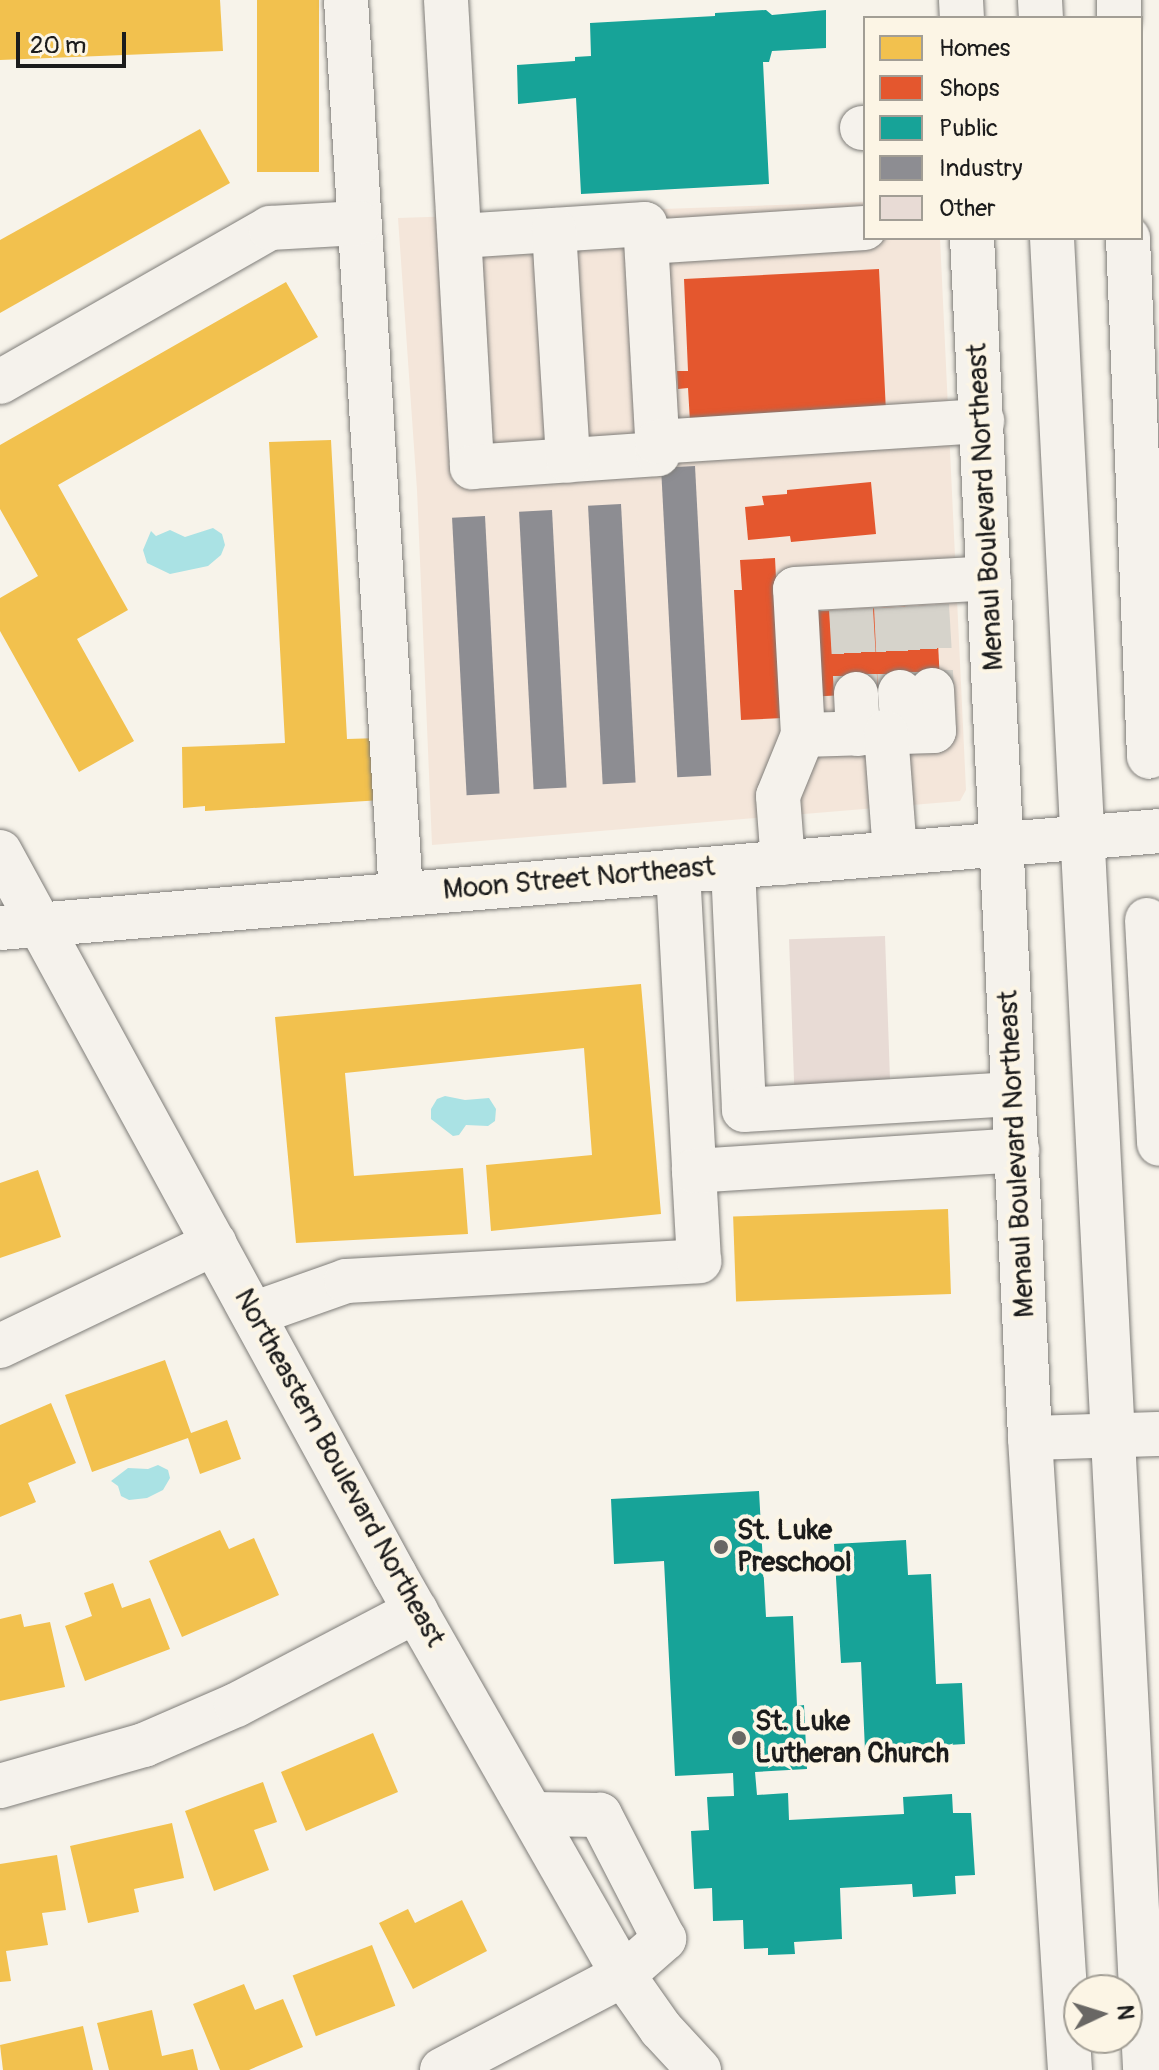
<!DOCTYPE html>
<style>
body{margin:0}
#map{position:relative;width:1159px;height:2070px;overflow:hidden;background:#f7f3ea;font-family:Pangolin,sans-serif}
div>[style]{position:absolute}
[style*='--x']{left:calc(var(--x)*1px);top:calc(var(--y)*1px);width:calc(var(--w)*1px);rotate:calc(var(--a)*1deg)}
.built>*{inset:0;background:#f4e6da}
.water>*{inset:0;background:#aae2e4}
.homes>*{inset:0;background:#f2c14e;transform-origin:0 0}
.shops>*{inset:0;background:#e4572e;transform-origin:0 0}
.public>*{inset:0;background:#17a398}
.industry>*{inset:0;background:#8d8d92;transform-origin:0 0}
.building>*{inset:0;background:#e8dbd5;transform-origin:0 0}
.minor-tunnel>*{height:44px;margin-top:-22px;transform-origin:0;background:repeating-linear-gradient(90deg,#d6d3cb 0 44px,transparent 0 66px)}
.roads{filter:drop-shadow(0 0 2px #7f7d79) drop-shadow(0 0 2px #7f7d79)}
.minor>*{height:44px;margin:-22px;padding:0 22px;transform-origin:22px;border-radius:22px;background:#f5f2ec}
.major>*{height:44px;margin:-22px;padding:0 22px;transform-origin:22px;border-radius:22px;background:#f5f2ec}
.dots>*{width:22px;height:22px;translate:-50% -50%;box-sizing:border-box;border:4px solid #fcf5e5;border-radius:50%}
span{translate:-50% -50%;white-space:nowrap;text-align:center;line-height:1.15;-webkit-text-stroke:8px #fcf5e5;paint-order:stroke}
.street-label{font-size:28px;color:#1c1c1c}
.poi-label{font-size:28px;color:#1c1c1c;font-weight:700}
.left{translate:0 -50%;text-align:left}
.legend{position:absolute;left:863px;top:16px;width:280px;height:224px;box-sizing:border-box;background:#fcf5e5;border:2px solid #a29e95;margin:0;padding:10px 14px;list-style:none;font-size:24px;color:#1c1c1c}
.legend li{display:flex;align-items:center;gap:16px;height:40px}
.legend b{width:40px;border:2px solid #a29e95}
.north{position:absolute;left:1063px;top:1974px;width:80px;height:80px;box-sizing:border-box;background:#fcf5e5;border:2px solid #a29e95;border-radius:50%;rotate:86deg;font-size:22px;font-weight:700;line-height:32px;text-align:center;color:#1c1c1c}
.north::after{content:'';display:block;margin:auto;width:28px;height:36px;background:#696764;clip-path:polygon(50% 0,100% 100%,50% 72%,0 100%)}
.scale{position:absolute;left:16px;top:32px;width:110px;height:36px;box-sizing:border-box;border:4px solid #1c1c1c;border-top:0;padding-left:10px;font-size:24px;line-height:28px;white-space:nowrap;color:#1c1c1c;-webkit-text-stroke:6px #fcf5e5;paint-order:stroke}
</style>
<div id="map">
<div class="built">
<i style="clip-path:polygon(865px 202px,865px 238px,940px 238px,966px 790px,960px 801px,432px 845px,417px 490px,398px 218px)"></i>
</div>
<div class="water">
<i style="clip-path:polygon(213px 528px,222px 534px,225px 545px,221px 555px,208px 566px,170px 574px,147px 563px,143px 550px,151px 531px,156px 536px,170px 530px,185px 537px)"></i>
<i style="clip-path:polygon(445px 1096px,465px 1100px,489px 1098px,496px 1109px,495px 1121px,488px 1126px,466px 1125px,459px 1135px,453px 1136px,431px 1119px,431px 1109px,437px 1099px)"></i>
<i style="clip-path:polygon(158px 1465px,168px 1470px,170px 1478px,163px 1490px,147px 1498px,129px 1500px,121px 1496px,118px 1486px,111px 1481px,128px 1468px,148px 1469px)"></i>
</div>
<div class="homes">
<i style="clip-path:polygon(0 0,220px 0,223px 51px,0 60px)"></i>
<i style="left:257px;top:0;width:62px;height:172px"></i>
<i style="clip-path:polygon(200px 129px,230px 183px,0 313px,0 240px)"></i>
<i style="clip-path:polygon(286px 282px,318px 337px,58px 485px,128px 610px,77px 639px,134px 741px,79px 772px,0 631px,0 598px,38px 576px,0 509px,0 445px)"></i>
<i style="clip-path:polygon(331px 440px,347px 739px,380px 738px,382px 800px,205px 811px,205px 806px,183px 808px,182px 747px,285px 743px,269px 442px)"></i>
<i style="clip-path:polygon(641px 984px,661px 1214px,491px 1231px,486px 1165px,592px 1155px,584px 1048px,345px 1073px,354px 1176px,463px 1168px,468px 1234px,296px 1243px,275px 1017px)"></i>
<i style="clip-path:polygon(38px 1170px,61px 1237px,0 1258px,0 1183px)"></i>
<i style="left:948px;top:1209px;width:85px;height:215px;rotate:88deg"></i>
<i style="clip-path:polygon(165px 1360px,191px 1433px,227px 1420px,241px 1459px,200px 1474px,188px 1438px,92px 1472px,65px 1395px)"></i>
<i style="clip-path:polygon(51px 1403px,76px 1463px,28px 1483px,36px 1502px,0 1517px,0 1425px)"></i>
<i style="clip-path:polygon(220px 1530px,229px 1549px,254px 1538px,279px 1595px,182px 1637px,149px 1561px)"></i>
<i style="clip-path:polygon(113px 1583px,122px 1608px,150px 1598px,170px 1649px,85px 1681px,65px 1626px,92px 1616px,84px 1593px)"></i>
<i style="clip-path:polygon(21px 1614px,24px 1627px,50px 1622px,65px 1687px,0 1701px,0 1619px)"></i>
<i style="left:373px;top:1733px;width:64px;height:100px;rotate:67deg"></i>
<i style="clip-path:polygon(263px 1782px,277px 1822px,254px 1830px,269px 1870px,214px 1891px,185px 1811px)"></i>
<i style="clip-path:polygon(172px 1823px,184px 1878px,134px 1889px,139px 1912px,88px 1923px,70px 1846px)"></i>
<i style="clip-path:polygon(57px 1855px,66px 1910px,42px 1913px,48px 1945px,6px 1951px,11px 1981px,0 1982px,0 1864px)"></i>
<i style="clip-path:polygon(462px 1900px,487px 1951px,413px 1989px,379px 1923px,408px 1909px,415px 1923px)"></i>
<i style="left:372px;top:1945px;width:65px;height:85px;rotate:69deg"></i>
<i style="clip-path:polygon(244px 1984px,255px 2010px,283px 1999px,303px 2047px,249px 2070px,220px 2070px,193px 2004px)"></i>
<i style="clip-path:polygon(152px 2010px,162px 2056px,193px 2049px,198px 2070px,109px 2070px,97px 2023px)"></i>
<i style="clip-path:polygon(83px 2026px,93px 2070px,3px 2070px,0 2045px)"></i>
</div>
<div class="shops">
<i style="clip-path:polygon(879px 269px,886px 412px,690px 422px,688px 388px,678px 389px,677px 371px,688px 371px,684px 279px)"></i>
<i style="clip-path:polygon(871px 482px,876px 534px,791px 542px,790px 536px,748px 540px,745px 507px,764px 505px,762px 496px,787px 494px,787px 490px)"></i>
<i style="clip-path:polygon(775px 558px,783px 718px,741px 720px,734px 590px,742px 590px,740px 560px)"></i>
<i style="left:936px;top:605px;width:85px;height:129px;rotate:87deg"></i>
</div>
<div class="public">
<i style="clip-path:polygon(766px 10px,772px 15px,826px 10px,826px 48px,772px 51px,769px 62px,763px 62px,769px 184px,581px 194px,576px 98px,518px 104px,517px 65px,575px 61px,575px 57px,591px 56px,590px 23px,715px 16px,715px 13px)"></i>
<i style="clip-path:polygon(759px 1491px,766px 1617px,793px 1616px,797px 1706px,804px 1705px,807px 1769px,755px 1772px,757px 1795px,788px 1793px,789px 1820px,904px 1814px,903px 1797px,952px 1794px,953px 1813px,971px 1813px,975px 1875px,955px 1876px,956px 1894px,913px 1897px,912px 1884px,840px 1888px,842px 1939px,794px 1942px,795px 1954px,768px 1955px,768px 1948px,744px 1949px,743px 1920px,713px 1921px,712px 1888px,694px 1889px,691px 1831px,709px 1830px,707px 1797px,734px 1796px,733px 1773px,675px 1776px,664px 1561px,614px 1564px,611px 1499px)"></i>
<i style="clip-path:polygon(906px 1540px,908px 1575px,931px 1574px,936px 1684px,962px 1683px,965px 1744px,865px 1750px,861px 1662px,841px 1663px,834px 1544px)"></i>
</div>
<div class="industry">
<i style="left:695px;top:466px;width:310px;height:34px;rotate:87deg"></i>
<i style="left:621px;top:504px;width:279px;height:33px;rotate:87deg"></i>
<i style="left:552px;top:510px;width:278px;height:33px;rotate:87deg"></i>
<i style="left:485px;top:516px;width:278px;height:33px;rotate:87deg"></i>
</div>
<div class="building">
<i style="left:885px;top:936px;width:153px;height:96px;rotate:88deg"></i>
</div>
<div class="minor-tunnel">
<i style="--x:927;--y:605;--w:85;--a:86.6"></i>
<i style="--x:896;--y:607;--w:85;--a:87.3"></i>
<i style="--x:851;--y:609;--w:85;--a:86.6"></i>
</div>
<div class="roads">
<div class="minor">
<i style="--x:346;--y:0;--w:896;--a:86.48"></i>
<i style="--x:446;--y:0;--w:468;--a:86.8"></i>
<i style="--x:472;--y:467;--w:186;--a:-4"></i>
<i style="--x:658;--y:454;--w:230;--a:-93.2"></i>
<i style="--x:645;--y:224;--w:185;--a:176.3"></i>
<i style="--x:1119;--y:0;--w:18;--a:90"></i>
<i style="--x:862;--y:128;--w:3;--a:0"></i>
<i style="--x:554;--y:230;--w:231;--a:86.5"></i>
<i style="--x:1128;--y:238;--w:519;--a:87.68"></i>
<i style="--x:647;--y:242;--w:218;--a:-3.7"></i>
<i style="--x:0;--y:382;--w:311;--a:-29.7"></i>
<i style="--x:270;--y:228;--w:89;--a:-3.2"></i>
<i style="--x:657;--y:442;--w:326;--a:-3.7"></i>
<i style="--x:932;--y:690;--w:41;--a:87.2"></i>
<i style="--x:934;--y:731;--w:131;--a:178.3"></i>
<i style="--x:803;--y:735;--w:146;--a:-93.1"></i>
<i style="--x:795;--y:589;--w:194;--a:-3.2"></i>
<i style="--x:900;--y:692;--w:40;--a:85.7"></i>
<i style="--x:856;--y:694;--w:40;--a:87.1"></i>
<i style="--x:886;--y:733;--w:120;--a:85.7"></i>
<i style="--x:0;--y:852;--w:824;--a:61.35"></i>
<i style="--x:395;--y:1575;--w:460;--a:60.3"></i>
<i style="--x:623;--y:1975;--w:66;--a:54.9"></i>
<i style="--x:661;--y:2029;--w:56;--a:47.2"></i>
<i style="--x:783;--y:863;--w:67;--a:-94.3"></i>
<i style="--x:778;--y:796;--w:66;--a:-67.7"></i>
<i style="--x:733;--y:867;--w:243;--a:87.4"></i>
<i style="--x:744;--y:1110;--w:269;--a:-3.4"></i>
<i style="--x:678;--y:871;--w:300;--a:86.9"></i>
<i style="--x:1147;--y:920;--w:224;--a:86.9"></i>
<i style="--x:0;--y:928;--w:1163;--a:-4.78"></i>
<i style="--x:253;--y:1314;--w:99;--a:-19.5"></i>
<i style="--x:346;--y:1281;--w:354;--a:-3.2"></i>
<i style="--x:699;--y:1261;--w:90;--a:-93.2"></i>
<i style="--x:694;--y:1171;--w:324;--a:-3.7"></i>
<i style="--x:0;--y:1346;--w:238;--a:-25.6"></i>
<i style="--x:1030;--y:1438;--w:129;--a:-1.8"></i>
<i style="--x:0;--y:1786;--w:150;--a:-15.9"></i>
<i style="--x:144;--y:1745;--w:100;--a:-23.5"></i>
<i style="--x:236;--y:1705;--w:203;--a:-27.6"></i>
<i style="--x:442;--y:2070;--w:204;--a:-27.7"></i>
<i style="--x:623;--y:1975;--w:55;--a:-41.3"></i>
<i style="--x:664;--y:1939;--w:140;--a:-117.3"></i>
<i style="--x:600;--y:1815;--w:67;--a:-179.1"></i>
</div>
<div class="major">
<i style="--x:961;--y:0;--w:18;--a:87"></i>
<i style="--x:1040;--y:0;--w:18;--a:87"></i>
<i style="--x:972;--y:238;--w:1201;--a:87.23"></i>
<i style="--x:1030;--y:1438;--w:633;--a:86.38"></i>
<i style="--x:1052;--y:238;--w:1834;--a:87.09"></i>
</div>
</div>
<div class="dots">
<i style="left:721px;top:1547px;background:#696764"></i>
<i style="left:739px;top:1738px;background:#696764"></i>
</div>
<div class="street-label">
<span style="left:986px;top:507px;rotate:-93deg">Menaul Boulevard Northeast</span>
<span style="left:579px;top:879px;rotate:-5deg">Moon Street Northeast</span>
<span style="left:1017px;top:1154px;rotate:-93deg">Menaul Boulevard Northeast</span>
<span style="left:339px;top:1468px;rotate:61deg">Northeastern Boulevard Northeast</span>
</div>
<div class="poi-label">
<span class="left" style="left:737px;top:1547px">St. Luke<br>Preschool</span>
<span class="left" style="left:755px;top:1738px">St. Luke<br>Lutheran Church</span>
</div>
<ul class="legend">
<li><b style="height:22px;background:#f2c14e"></b>Homes</li>
<li><b style="height:22px;background:#e4572e"></b>Shops</li>
<li><b style="height:22px;background:#17a398"></b>Public</li>
<li><b style="height:22px;background:#8d8d92"></b>Industry</li>
<li><b style="height:22px;background:#e8dbd5"></b>Other</li>
</ul>
<div class="north">N</div>
<div class="scale">20 m</div>
</div>
